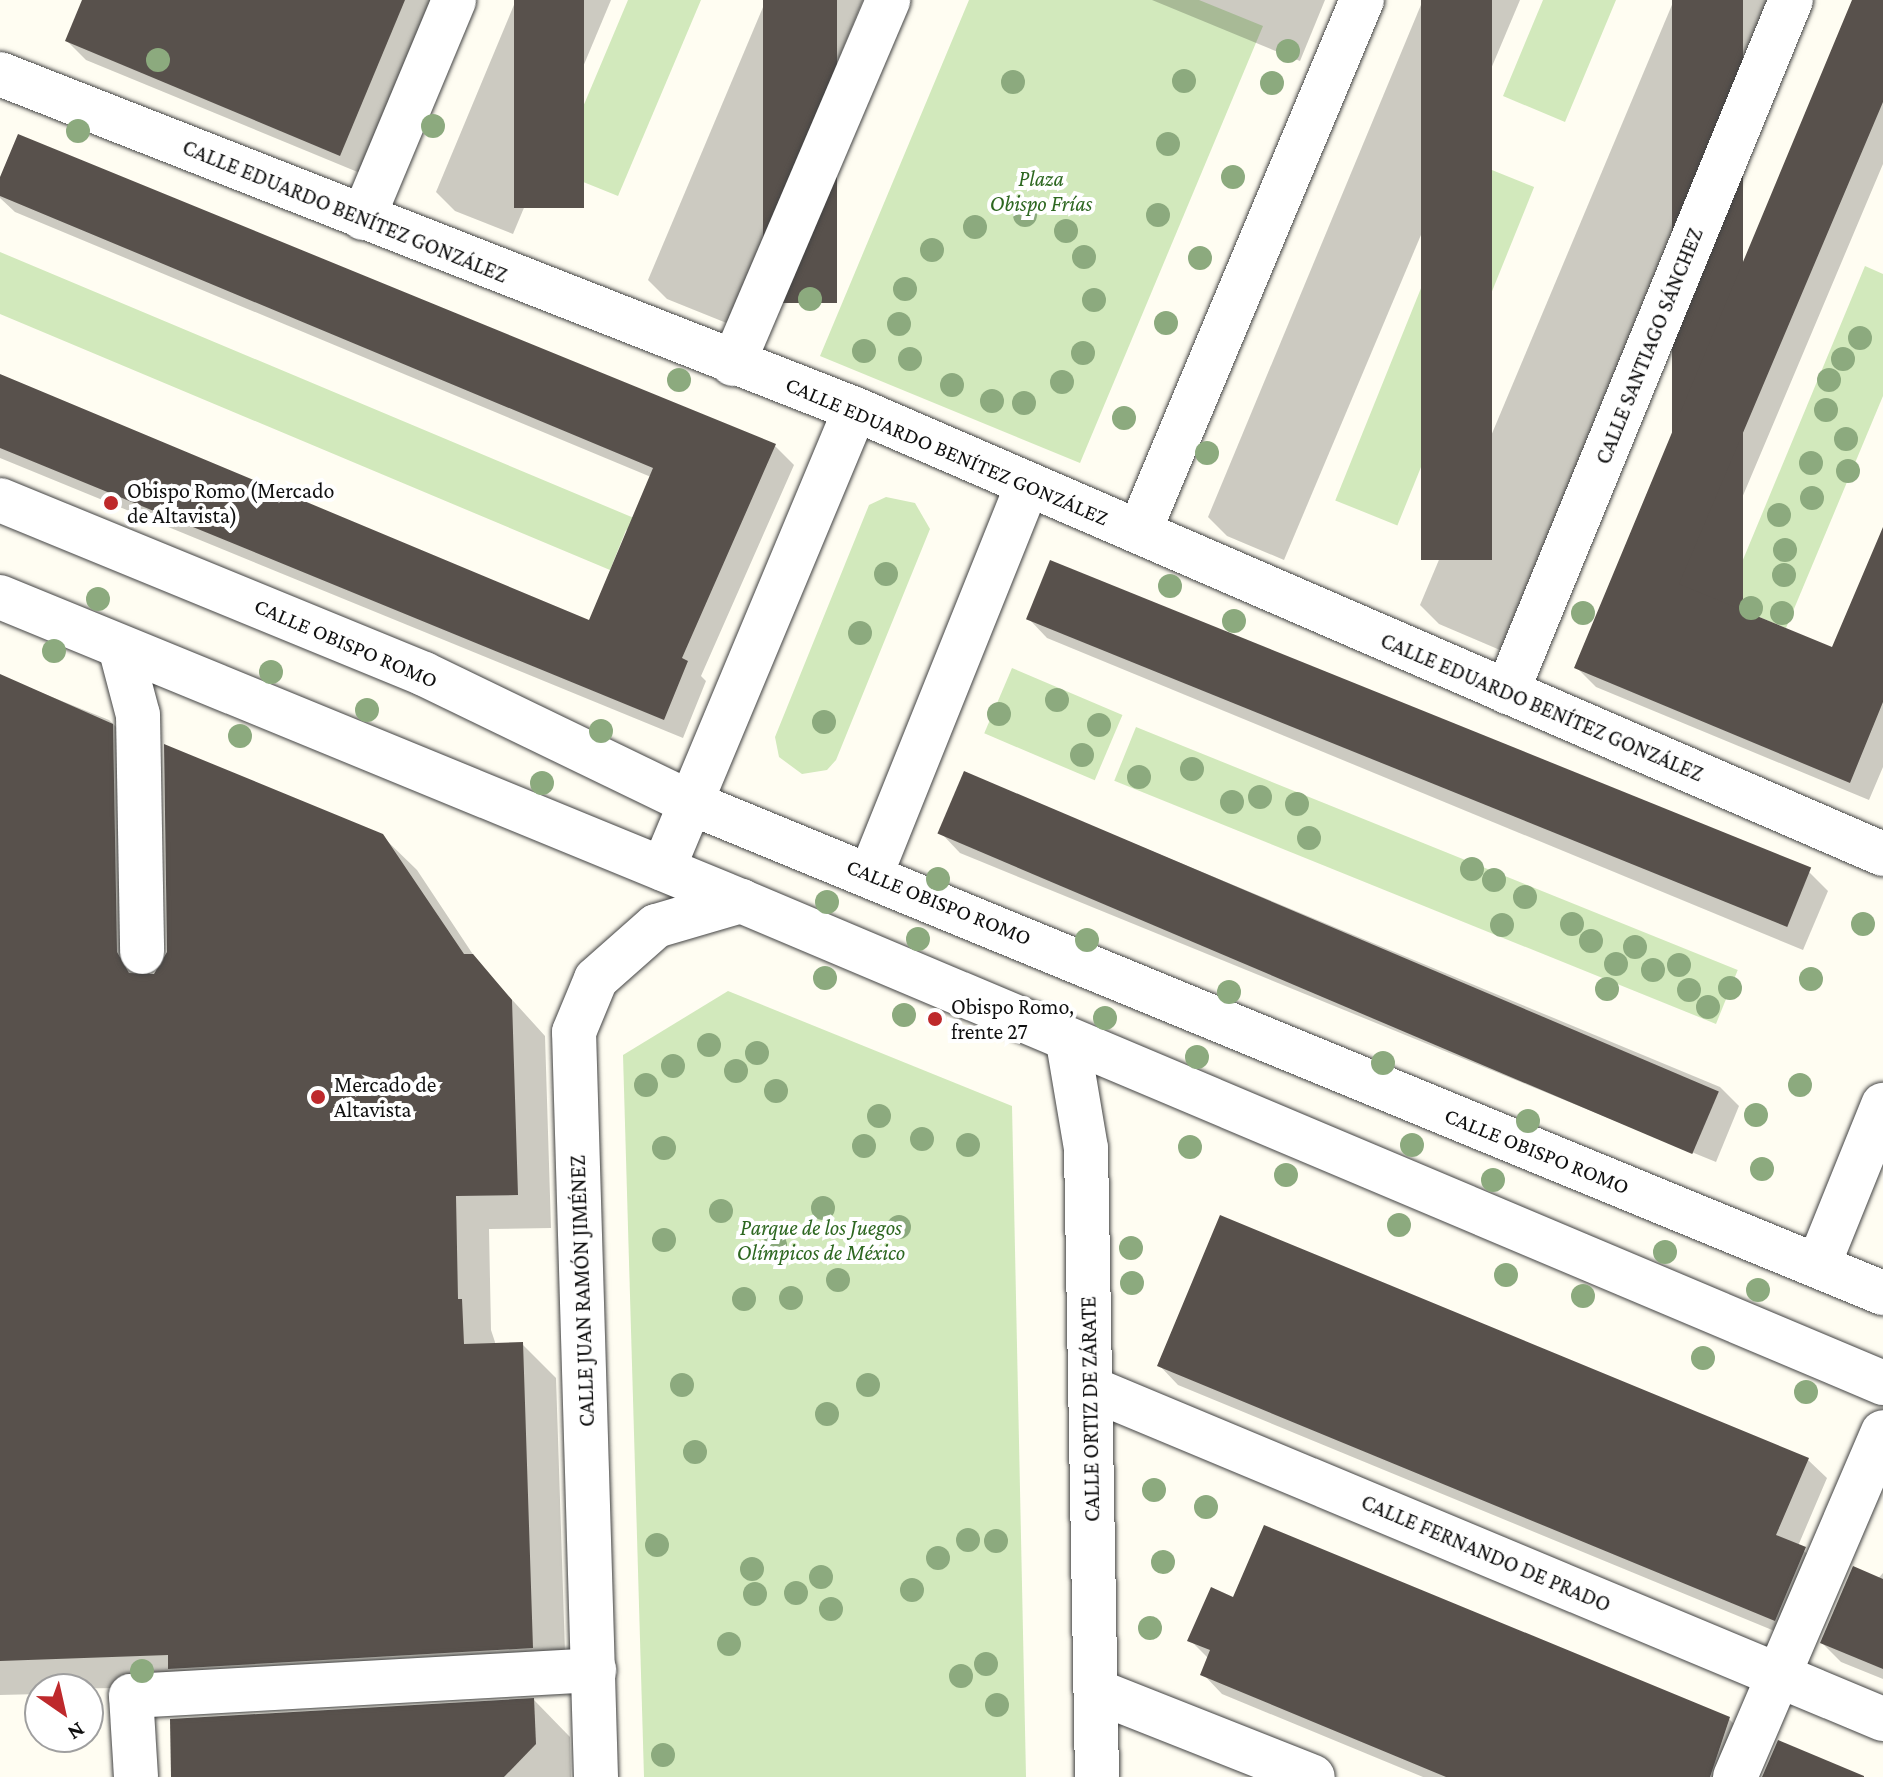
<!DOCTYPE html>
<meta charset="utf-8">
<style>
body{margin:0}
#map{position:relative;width:1883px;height:1777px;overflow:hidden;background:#fffdf2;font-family:"Crimson Pro",serif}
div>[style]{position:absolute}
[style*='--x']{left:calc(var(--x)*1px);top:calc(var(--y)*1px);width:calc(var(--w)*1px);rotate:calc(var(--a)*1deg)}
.green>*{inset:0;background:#d2e9bc;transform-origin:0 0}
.shadow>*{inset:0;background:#0003}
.building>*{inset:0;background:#58514c;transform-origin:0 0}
.roads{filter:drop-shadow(0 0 2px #434343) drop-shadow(0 0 2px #434343)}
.minor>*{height:44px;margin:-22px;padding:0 22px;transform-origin:22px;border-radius:22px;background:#fff}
.trees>*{width:24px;height:24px;margin:-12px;border-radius:50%;background:#8caa7e}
.dots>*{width:22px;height:22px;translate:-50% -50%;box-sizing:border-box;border:4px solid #fff;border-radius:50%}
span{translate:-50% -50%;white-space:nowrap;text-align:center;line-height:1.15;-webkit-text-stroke:8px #fff;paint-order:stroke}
.park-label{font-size:22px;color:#2d6720;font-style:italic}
.street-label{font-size:22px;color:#101010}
.poi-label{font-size:22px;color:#101010}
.left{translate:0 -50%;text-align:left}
.north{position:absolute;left:24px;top:1673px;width:80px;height:80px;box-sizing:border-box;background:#fff;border:2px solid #9f9f9f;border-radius:50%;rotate:146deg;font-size:22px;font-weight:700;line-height:32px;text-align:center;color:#101010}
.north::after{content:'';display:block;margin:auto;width:28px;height:36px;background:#be292c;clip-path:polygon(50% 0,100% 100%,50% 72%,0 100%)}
</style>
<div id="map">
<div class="green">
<i style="clip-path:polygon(628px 0,701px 0,618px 196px,556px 171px)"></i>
<i style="clip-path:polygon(969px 0,1199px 0,1263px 26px,1080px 463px,820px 356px)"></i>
<i style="clip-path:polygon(1543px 0,1616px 0,1565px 122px,1503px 96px)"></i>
<i style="left:1472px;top:162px;width:67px;height:365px;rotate:22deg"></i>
<i style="clip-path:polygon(0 252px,653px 526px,647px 538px,626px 530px,610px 570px,0 314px)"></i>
<i style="clip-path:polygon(1865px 266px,1883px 274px,1883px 396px,1786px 628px,1725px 603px)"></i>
<i style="clip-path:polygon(886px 497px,915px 503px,930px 529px,836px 760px,827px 770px,802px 774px,779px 757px,775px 737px,869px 505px)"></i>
<i style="left:1012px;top:668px;width:120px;height:71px;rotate:23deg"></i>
<i style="left:1136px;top:727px;width:649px;height:58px;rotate:22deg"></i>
<i style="clip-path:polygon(728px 991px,1012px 1106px,1026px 1777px,644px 1777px,623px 1055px)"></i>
</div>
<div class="shadow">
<i style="clip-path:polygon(84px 0,432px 0,360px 173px,86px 60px,67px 41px)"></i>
<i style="clip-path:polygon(516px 0,611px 0,513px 234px,455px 211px,436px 192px)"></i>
<i style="clip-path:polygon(766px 0,863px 0,729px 324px,667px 299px,648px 280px)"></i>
<i style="clip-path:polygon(1152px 0,1325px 0,1300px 61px)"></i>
<i style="clip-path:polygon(1423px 0,1520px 0,1284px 560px,1227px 536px,1208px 517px)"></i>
<i style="clip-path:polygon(1674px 0,1769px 0,1500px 650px,1439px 624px,1420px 605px)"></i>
<i style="clip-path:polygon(1855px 0,1883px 0,1883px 164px,1701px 595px,1833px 650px,1883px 531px,1883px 767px,1869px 800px,1596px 687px,1577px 668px)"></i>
<i style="clip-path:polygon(0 182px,775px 446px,794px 465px,701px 676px,706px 681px,683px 738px,0 458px,0 376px,590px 622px,651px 477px,15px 212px,0 198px)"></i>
<i style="clip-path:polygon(1028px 618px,1809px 872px,1828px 891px,1803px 950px,1047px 638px)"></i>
<i style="clip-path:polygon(0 676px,109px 720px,144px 754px,150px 976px,382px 836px,417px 870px,478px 962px,545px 1036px,551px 1228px,489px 1229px,491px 1330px,496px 1345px,522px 1344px,556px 1378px,566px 1682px,40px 1689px,40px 1694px,0 1695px)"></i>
<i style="clip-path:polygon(966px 774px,1720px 1087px,1739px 1106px,1716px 1162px,960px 853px,941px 833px)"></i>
<i style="clip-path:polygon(1159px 1365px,1807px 1459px,1827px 1478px,1798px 1546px,1824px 1568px,1794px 1639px,1178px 1385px)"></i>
<i style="clip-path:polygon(1883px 1573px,1883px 1679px,1841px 1662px,1822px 1643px)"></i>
<i style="clip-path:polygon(1234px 1600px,1729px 1719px,1748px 1738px,1736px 1777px,1423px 1777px,1222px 1694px,1203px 1674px,1209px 1659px,1190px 1640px)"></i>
<i style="clip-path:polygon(534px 1700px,570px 1737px,571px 1777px,173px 1777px)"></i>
</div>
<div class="building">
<i style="clip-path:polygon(82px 0,405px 0,340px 156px,65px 41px)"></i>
<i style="left:514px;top:0;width:70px;height:208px"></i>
<i style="left:763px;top:0;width:74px;height:303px"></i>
<i style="left:1421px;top:0;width:71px;height:560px"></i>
<i style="left:1672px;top:0;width:71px;height:657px"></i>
<i style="clip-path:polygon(1852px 0,1883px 0,1883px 102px,1679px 584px,1832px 647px,1883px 527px,1883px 702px,1850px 783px,1574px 668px)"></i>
<i style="clip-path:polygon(18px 134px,776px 444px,682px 658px,688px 661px,664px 720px,0 448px,0 374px,589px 620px,653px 468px,0 196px,0 177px)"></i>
<i style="left:1050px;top:560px;width:821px;height:64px;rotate:22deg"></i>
<i style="clip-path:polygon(0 674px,113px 724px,117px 952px,129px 973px,154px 974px,167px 952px,164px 744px,383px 834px,464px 954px,473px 954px,512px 1000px,518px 1195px,456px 1196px,458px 1299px,462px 1299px,464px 1344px,523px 1342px,533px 1648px,168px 1669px,168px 1655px,0 1661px)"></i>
<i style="left:964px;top:771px;width:820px;height:68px;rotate:23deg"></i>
<i style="clip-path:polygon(1220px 1215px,1809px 1458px,1776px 1535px,1806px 1547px,1775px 1621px,1157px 1366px)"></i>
<i style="clip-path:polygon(1264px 1525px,1730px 1717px,1710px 1777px,1446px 1777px,1200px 1675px,1210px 1650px,1187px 1641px,1211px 1587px,1233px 1597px)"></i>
<i style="clip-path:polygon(1853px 1566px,1883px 1579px,1883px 1669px,1820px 1643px)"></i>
<i style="clip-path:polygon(534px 1698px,536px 1744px,504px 1777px,171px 1777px,170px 1719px)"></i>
<i style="clip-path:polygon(1778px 1740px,1864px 1776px,1864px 1777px,1762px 1777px)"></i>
</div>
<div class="roads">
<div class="minor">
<i style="--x:0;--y:74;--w:918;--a:21.4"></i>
<i style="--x:855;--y:409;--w:1120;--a:23.41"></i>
<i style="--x:363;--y:218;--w:236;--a:-67.3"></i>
<i style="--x:733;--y:364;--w:396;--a:-66.9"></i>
<i style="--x:0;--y:500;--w:458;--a:22.3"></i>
<i style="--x:424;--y:674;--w:297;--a:25.8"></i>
<i style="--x:691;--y:803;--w:1289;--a:22.35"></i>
<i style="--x:1139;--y:532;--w:577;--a:-67.26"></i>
<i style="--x:0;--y:597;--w:801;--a:22.31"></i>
<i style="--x:741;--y:901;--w:1240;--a:22.88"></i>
<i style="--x:120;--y:647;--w:70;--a:75.2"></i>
<i style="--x:138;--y:715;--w:237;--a:89"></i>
<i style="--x:1507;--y:692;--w:748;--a:-67.69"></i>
<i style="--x:663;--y:869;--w:498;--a:-67.3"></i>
<i style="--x:871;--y:874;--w:420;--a:-68.1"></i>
<i style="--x:1068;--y:1042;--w:108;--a:80.4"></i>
<i style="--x:1086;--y:1148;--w:629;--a:89"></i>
<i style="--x:1818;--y:1266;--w:174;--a:-68"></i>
<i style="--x:1090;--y:1388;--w:859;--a:22.66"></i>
<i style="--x:1096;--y:1691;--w:233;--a:21.6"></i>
<i style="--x:136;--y:1777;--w:81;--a:-93.5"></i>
<i style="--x:131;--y:1696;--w:464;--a:-3.2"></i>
<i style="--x:596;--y:1777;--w:745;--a:-91.69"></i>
<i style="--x:574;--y:1032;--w:57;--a:-67.5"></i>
<i style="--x:596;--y:979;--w:80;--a:-41.5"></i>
<i style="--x:656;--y:926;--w:89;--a:-16.4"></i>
<i style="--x:1735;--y:1777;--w:375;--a:-66.8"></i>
</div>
</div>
<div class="trees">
<i style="left:1288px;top:51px"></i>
<i style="left:158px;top:60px"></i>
<i style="left:1184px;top:81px"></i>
<i style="left:1013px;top:82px"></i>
<i style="left:1272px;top:83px"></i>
<i style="left:433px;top:126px"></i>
<i style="left:78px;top:131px"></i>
<i style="left:1168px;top:144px"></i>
<i style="left:1233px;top:177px"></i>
<i style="left:1025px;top:215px"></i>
<i style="left:1158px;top:215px"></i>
<i style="left:975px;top:227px"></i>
<i style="left:1066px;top:231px"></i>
<i style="left:932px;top:250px"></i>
<i style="left:1084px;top:257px"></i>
<i style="left:1200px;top:258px"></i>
<i style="left:905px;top:289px"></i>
<i style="left:810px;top:299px"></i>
<i style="left:1094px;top:300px"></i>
<i style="left:1166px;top:323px"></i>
<i style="left:899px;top:324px"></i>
<i style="left:1860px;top:338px"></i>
<i style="left:864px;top:351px"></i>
<i style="left:1083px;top:353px"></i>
<i style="left:910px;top:359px"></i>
<i style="left:1843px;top:359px"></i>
<i style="left:679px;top:380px"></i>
<i style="left:1829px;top:380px"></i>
<i style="left:1062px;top:382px"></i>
<i style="left:952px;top:385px"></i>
<i style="left:992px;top:401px"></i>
<i style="left:1024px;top:403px"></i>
<i style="left:1826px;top:410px"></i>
<i style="left:1124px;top:418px"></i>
<i style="left:1846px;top:439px"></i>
<i style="left:1207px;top:453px"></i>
<i style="left:1811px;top:463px"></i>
<i style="left:1848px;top:471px"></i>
<i style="left:1812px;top:498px"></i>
<i style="left:1779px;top:515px"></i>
<i style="left:1785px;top:550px"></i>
<i style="left:886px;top:574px"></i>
<i style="left:1784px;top:575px"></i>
<i style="left:1170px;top:586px"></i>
<i style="left:98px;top:599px"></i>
<i style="left:1751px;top:608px"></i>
<i style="left:1583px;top:613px"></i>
<i style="left:1782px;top:613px"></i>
<i style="left:1234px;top:621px"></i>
<i style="left:860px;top:633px"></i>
<i style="left:54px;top:651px"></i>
<i style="left:271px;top:672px"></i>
<i style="left:1057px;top:700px"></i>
<i style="left:367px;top:710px"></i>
<i style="left:999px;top:714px"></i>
<i style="left:824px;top:722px"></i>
<i style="left:1099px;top:725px"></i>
<i style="left:601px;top:731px"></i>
<i style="left:240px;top:736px"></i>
<i style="left:1082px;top:755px"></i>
<i style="left:1192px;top:769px"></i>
<i style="left:1139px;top:777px"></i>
<i style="left:542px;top:783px"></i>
<i style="left:1260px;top:797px"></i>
<i style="left:1232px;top:802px"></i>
<i style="left:1297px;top:804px"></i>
<i style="left:1309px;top:838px"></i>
<i style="left:1472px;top:869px"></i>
<i style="left:938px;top:879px"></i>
<i style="left:1494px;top:880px"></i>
<i style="left:1525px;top:897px"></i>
<i style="left:827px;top:902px"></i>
<i style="left:1572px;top:924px"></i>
<i style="left:1863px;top:924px"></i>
<i style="left:1502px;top:925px"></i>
<i style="left:918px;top:939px"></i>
<i style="left:1087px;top:940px"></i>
<i style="left:1591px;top:941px"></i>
<i style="left:1635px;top:947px"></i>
<i style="left:1616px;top:964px"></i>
<i style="left:1679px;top:965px"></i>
<i style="left:1653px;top:970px"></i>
<i style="left:825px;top:978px"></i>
<i style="left:1811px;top:979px"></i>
<i style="left:1730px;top:988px"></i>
<i style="left:1607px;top:989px"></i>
<i style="left:1689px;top:990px"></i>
<i style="left:1229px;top:992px"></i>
<i style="left:1708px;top:1007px"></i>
<i style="left:904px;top:1015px"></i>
<i style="left:1105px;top:1018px"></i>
<i style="left:709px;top:1045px"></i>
<i style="left:757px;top:1053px"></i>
<i style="left:1197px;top:1057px"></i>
<i style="left:1383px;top:1063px"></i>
<i style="left:673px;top:1066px"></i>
<i style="left:736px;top:1071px"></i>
<i style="left:646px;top:1085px"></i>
<i style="left:1800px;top:1085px"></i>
<i style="left:776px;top:1091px"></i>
<i style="left:1756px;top:1115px"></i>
<i style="left:879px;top:1116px"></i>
<i style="left:1528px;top:1121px"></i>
<i style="left:922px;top:1139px"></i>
<i style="left:968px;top:1145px"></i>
<i style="left:1412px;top:1145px"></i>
<i style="left:864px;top:1146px"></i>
<i style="left:1190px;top:1147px"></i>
<i style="left:664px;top:1148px"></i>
<i style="left:1762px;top:1169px"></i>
<i style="left:1286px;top:1175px"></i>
<i style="left:1493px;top:1180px"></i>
<i style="left:823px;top:1208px"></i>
<i style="left:721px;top:1211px"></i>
<i style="left:1399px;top:1225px"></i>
<i style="left:899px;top:1227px"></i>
<i style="left:664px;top:1240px"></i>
<i style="left:775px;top:1245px"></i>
<i style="left:1131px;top:1248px"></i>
<i style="left:1665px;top:1252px"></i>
<i style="left:1506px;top:1275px"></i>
<i style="left:838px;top:1280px"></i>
<i style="left:1132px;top:1283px"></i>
<i style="left:1758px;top:1290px"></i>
<i style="left:1583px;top:1296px"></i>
<i style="left:791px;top:1298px"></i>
<i style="left:744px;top:1299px"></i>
<i style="left:1703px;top:1358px"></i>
<i style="left:682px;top:1385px"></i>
<i style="left:868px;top:1385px"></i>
<i style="left:1806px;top:1392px"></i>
<i style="left:827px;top:1414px"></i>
<i style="left:695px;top:1452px"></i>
<i style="left:1154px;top:1490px"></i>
<i style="left:1206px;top:1507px"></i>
<i style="left:968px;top:1540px"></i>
<i style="left:996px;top:1541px"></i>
<i style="left:657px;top:1545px"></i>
<i style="left:938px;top:1558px"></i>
<i style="left:1163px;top:1562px"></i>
<i style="left:752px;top:1569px"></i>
<i style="left:821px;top:1577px"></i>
<i style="left:912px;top:1590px"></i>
<i style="left:796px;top:1593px"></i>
<i style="left:755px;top:1594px"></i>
<i style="left:831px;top:1609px"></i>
<i style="left:1150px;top:1628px"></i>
<i style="left:729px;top:1644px"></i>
<i style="left:986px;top:1664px"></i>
<i style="left:142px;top:1671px"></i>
<i style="left:961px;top:1676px"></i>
<i style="left:997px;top:1705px"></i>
<i style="left:663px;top:1755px"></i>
</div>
<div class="dots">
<i style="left:111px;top:503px;background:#be292c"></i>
<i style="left:935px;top:1019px;background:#be292c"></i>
<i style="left:318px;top:1097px;background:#be292c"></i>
</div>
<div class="park-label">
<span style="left:1041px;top:191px">Plaza<br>Obispo Frías</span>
<span style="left:821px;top:1240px">Parque de los Juegos<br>Olímpicos de México</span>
</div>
<div class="street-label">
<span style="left:345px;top:211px;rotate:22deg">CALLE EDUARDO BENÍTEZ GONZÁLEZ</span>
<span style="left:1649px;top:346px;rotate:-68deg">CALLE SANTIAGO SÁNCHEZ</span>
<span style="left:947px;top:451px;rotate:23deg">CALLE EDUARDO BENÍTEZ GONZÁLEZ</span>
<span style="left:346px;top:643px;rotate:23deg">CALLE OBISPO ROMO</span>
<span style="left:1542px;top:707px;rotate:23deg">CALLE EDUARDO BENÍTEZ GONZÁLEZ</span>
<span style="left:939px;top:902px;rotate:22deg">CALLE OBISPO ROMO</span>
<span style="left:1537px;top:1151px;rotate:22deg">CALLE OBISPO ROMO</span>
<span style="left:582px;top:1291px;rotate:-92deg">CALLE JUAN RAMÓN JIMÉNEZ</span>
<span style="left:1090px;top:1409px;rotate:-91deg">CALLE ORTIZ DE ZÁRATE</span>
<span style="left:1486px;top:1553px;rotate:23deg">CALLE FERNANDO DE PRADO</span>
</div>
<div class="poi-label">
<span class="left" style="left:127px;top:503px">Obispo Romo (Mercado<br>de Altavista)</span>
<span class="left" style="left:951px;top:1019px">Obispo Romo,<br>frente 27</span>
<span class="left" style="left:334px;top:1097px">Mercado de<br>Altavista</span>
</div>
<div class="north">N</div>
</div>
